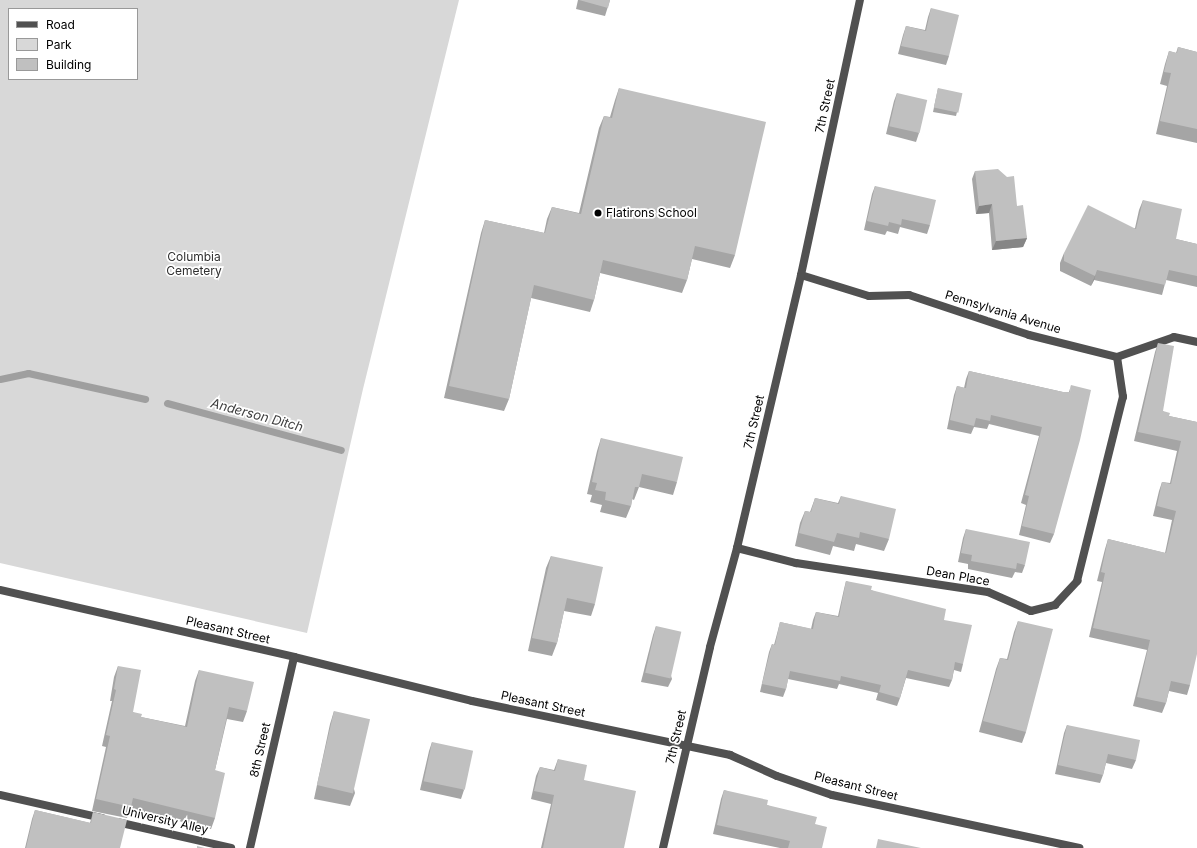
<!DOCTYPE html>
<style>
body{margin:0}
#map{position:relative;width:1197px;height:848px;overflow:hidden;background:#fff;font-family:Inter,sans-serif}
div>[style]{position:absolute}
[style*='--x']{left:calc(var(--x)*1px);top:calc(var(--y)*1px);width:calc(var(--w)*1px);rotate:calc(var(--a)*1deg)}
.green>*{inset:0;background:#d8d8d8}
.stream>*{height:7px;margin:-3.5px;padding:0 3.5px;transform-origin:3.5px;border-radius:3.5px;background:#9f9f9f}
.lane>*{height:8px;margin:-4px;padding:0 4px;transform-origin:4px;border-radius:4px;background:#515151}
.street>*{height:8px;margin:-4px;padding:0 4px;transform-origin:4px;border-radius:4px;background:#515151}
.wall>*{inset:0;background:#a5a5a5}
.shaded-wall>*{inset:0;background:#868686}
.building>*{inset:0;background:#c0c0c0;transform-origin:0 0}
.dots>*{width:11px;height:11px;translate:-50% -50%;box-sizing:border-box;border:2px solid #fff;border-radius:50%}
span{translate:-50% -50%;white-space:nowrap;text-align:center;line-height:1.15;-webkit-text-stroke:3.5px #fff;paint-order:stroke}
.street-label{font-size:12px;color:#000}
.poi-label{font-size:12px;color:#000}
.left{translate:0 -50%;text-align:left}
.park-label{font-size:12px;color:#2f2f2f}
.water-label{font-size:13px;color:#404040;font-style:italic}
.legend{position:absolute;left:8px;top:8px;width:130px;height:72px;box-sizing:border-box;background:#fff;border:1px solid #999;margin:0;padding:5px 7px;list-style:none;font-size:12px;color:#000}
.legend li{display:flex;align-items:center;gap:8px;height:20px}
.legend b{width:20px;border:1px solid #999}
</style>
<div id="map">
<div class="green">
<i style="clip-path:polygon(evenodd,0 0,459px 0,363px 389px,307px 633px,0 563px,0 0,9px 9px,137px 9px,137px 79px,9px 79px,9px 9px)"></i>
</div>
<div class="stream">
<i style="--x:0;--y:379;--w:29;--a:-12"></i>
<i style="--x:28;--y:373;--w:120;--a:12.5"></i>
<i style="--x:167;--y:403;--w:180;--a:15.1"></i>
</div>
<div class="lane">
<i style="--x:0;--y:795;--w:105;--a:12.7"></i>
<i style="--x:117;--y:822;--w:117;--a:12.8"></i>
</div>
<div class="street">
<i style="--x:801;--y:275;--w:71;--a:17.2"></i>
<i style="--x:869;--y:296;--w:40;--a:-1.4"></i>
<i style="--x:909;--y:295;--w:126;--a:18.4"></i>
<i style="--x:1029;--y:335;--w:91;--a:14"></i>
<i style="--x:1117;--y:357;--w:60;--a:-19.3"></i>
<i style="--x:1174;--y:337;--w:24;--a:12"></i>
<i style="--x:737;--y:548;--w:61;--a:14.3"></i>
<i style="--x:796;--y:563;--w:194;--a:8.6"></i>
<i style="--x:988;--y:592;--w:47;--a:23.8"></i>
<i style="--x:1031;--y:611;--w:25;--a:-14"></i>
<i style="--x:1055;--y:605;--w:33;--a:-47"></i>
<i style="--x:1077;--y:581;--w:190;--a:-76"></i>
<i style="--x:1123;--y:397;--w:40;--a:-98.5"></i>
<i style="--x:0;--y:590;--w:302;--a:12.8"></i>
<i style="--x:294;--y:657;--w:183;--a:13.9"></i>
<i style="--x:472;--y:701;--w:264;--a:11.8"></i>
<i style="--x:730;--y:755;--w:51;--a:24.1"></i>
<i style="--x:777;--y:776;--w:58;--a:19.1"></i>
<i style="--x:832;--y:795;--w:253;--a:12.1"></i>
<i style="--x:250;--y:848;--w:196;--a:-77"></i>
<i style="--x:663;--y:848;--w:206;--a:-76.8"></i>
<i style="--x:710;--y:647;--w:103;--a:-74.7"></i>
<i style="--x:737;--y:548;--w:280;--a:-76.8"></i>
<i style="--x:801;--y:275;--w:281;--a:-77.9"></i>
</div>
<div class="wall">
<i style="clip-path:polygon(578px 0,610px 0,605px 16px,576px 9px)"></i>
<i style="clip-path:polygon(931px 8px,949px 56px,946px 65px,898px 54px,903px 35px,906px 26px,925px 30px,928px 17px)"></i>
<i style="clip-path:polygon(1178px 47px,1197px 52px,1197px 143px,1156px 134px,1167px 86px,1160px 84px,1165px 64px,1169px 51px,1176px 53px)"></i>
<i style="clip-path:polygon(619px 88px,735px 255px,730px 268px,692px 259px,687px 280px,682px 293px,600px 273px,594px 300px,590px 312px,531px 298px,509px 399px,504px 411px,444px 398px,481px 233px,485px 220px,544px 233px,547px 219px,552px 207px,579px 213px,599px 128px,604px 116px,610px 117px,615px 100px)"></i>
<i style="clip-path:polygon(938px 88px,957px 112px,956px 116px,933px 112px,937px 93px)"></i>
<i style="clip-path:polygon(897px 93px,919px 133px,916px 142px,886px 134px,894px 101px)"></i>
<i style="clip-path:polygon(975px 171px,1017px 206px,1027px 238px,1023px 247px,992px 250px,989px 213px,976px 214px,972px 179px)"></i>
<i style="clip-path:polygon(875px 186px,930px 225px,927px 234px,900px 227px,898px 234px,887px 231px,885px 235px,864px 230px,872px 194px)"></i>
<i style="clip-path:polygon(1143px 200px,1176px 239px,1197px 244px,1197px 287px,1166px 280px,1162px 295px,1094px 280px,1091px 286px,1060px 271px,1060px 263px,1064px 253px,1135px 228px,1139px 210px)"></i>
<i style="clip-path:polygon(1158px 343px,1163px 411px,1169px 416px,1197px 422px,1190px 685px,1187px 695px,1169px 691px,1166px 703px,1162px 713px,1133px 706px,1147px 650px,1089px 637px,1102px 582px,1097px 581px,1105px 549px,1108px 539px,1165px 553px,1172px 520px,1153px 516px,1159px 491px,1162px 482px,1170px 483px,1177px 451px,1134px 441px,1155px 352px)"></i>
<i style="clip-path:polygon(969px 371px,1063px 392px,1069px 392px,1071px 385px,1054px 534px,1050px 543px,1019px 535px,1026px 505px,1021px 503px,1039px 436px,989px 424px,987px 429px,974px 427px,971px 434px,947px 429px,954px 395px,957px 386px,964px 388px,966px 379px)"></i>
<i style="clip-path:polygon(601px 438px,677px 482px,673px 495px,639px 487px,634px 500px,632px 499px,631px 506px,626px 518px,600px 512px,602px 505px,590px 502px,592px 495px,587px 494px,597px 451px)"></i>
<i style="clip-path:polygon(841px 496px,889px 539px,884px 551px,856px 544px,854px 551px,833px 546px,830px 555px,795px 546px,800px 523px,805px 511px,810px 512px,815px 498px,838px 503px)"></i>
<i style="clip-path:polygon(966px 529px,1025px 565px,1022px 573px,1015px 572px,1012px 578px,968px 569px,968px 564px,958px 562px,963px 538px)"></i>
<i style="clip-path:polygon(551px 556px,595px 604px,591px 616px,564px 611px,557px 643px,552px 656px,528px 651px,546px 568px)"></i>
<i style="clip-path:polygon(846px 581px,871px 590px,944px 620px,963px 664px,961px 672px,954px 670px,952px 680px,949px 687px,906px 678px,900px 698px,897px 706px,876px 700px,878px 693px,839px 684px,837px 689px,788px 679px,786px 689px,783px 697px,760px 692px,769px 652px,772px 644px,774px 645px,778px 630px,780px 622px,811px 629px,813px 620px,816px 612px,838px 616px,844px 589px)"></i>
<i style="clip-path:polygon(1018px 621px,1026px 732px,1022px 743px,979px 732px,996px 669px,1000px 658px,1007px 659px,1014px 632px)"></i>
<i style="clip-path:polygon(656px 626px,672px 679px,668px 687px,641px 682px,653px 635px)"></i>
<i style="clip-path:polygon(118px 666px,133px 712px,141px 717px,185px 726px,195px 681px,199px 670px,247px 711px,243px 722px,227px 719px,215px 770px,215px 818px,211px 829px,130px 809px,127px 818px,92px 811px,106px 747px,102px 746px,112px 701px,110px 701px,114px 677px)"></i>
<i style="clip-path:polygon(334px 711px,355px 793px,350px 806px,314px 799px,330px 724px)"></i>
<i style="clip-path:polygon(1067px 725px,1136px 760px,1132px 769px,1106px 763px,1103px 775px,1100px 783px,1055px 774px,1064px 733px)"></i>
<i style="clip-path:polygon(432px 742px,464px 790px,461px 799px,420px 790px,429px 751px)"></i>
<i style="clip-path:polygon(558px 759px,584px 780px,624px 848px,541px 848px,551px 804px,531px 799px,536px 776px,540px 767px,554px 770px)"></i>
<i style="clip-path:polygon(724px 790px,767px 805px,815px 824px,822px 848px,780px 848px,713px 834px,721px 799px)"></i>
<i style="clip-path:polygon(35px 810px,90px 823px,93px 812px,120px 848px,25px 848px,32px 819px)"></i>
</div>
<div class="shaded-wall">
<i style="clip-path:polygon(992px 204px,989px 213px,976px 214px,979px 206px)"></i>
<i style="clip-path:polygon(1027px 238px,1023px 247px,992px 250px,996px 241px)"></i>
<i style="clip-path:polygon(1097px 270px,1094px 280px,1091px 286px,1095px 276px)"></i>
</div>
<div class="building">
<i style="clip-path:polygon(579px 0,610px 0,608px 8px)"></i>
<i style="clip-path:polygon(931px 8px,959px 15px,949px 56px,901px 46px,906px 26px,926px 31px)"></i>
<i style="clip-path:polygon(1178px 47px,1197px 52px,1197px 129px,1160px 121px,1171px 73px,1164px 72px,1169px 51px,1177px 53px)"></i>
<i style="clip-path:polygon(619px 88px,766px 122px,735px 255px,695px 246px,687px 280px,603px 260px,594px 300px,534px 285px,509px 399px,449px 386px,485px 220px,545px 233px,552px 207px,581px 214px,604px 116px,612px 118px)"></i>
<i style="left:938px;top:88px;width:25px;height:20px;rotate:12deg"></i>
<i style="left:897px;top:93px;width:31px;height:34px;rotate:13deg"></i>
<i style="clip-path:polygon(998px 169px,1007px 177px,1014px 176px,1017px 206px,1023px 205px,1027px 238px,996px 241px,992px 204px,979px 206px,975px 171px)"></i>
<i style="clip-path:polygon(875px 186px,936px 200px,930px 225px,902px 219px,901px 225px,889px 222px,888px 226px,867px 221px)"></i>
<i style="clip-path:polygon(1143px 200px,1182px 209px,1176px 239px,1197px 244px,1197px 276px,1169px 270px,1165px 285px,1097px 270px,1095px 276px,1064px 261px,1064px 253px,1088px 205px,1136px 229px)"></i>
<i style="clip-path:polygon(1158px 343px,1174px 346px,1163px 411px,1170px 413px,1169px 416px,1197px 422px,1197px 654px,1190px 685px,1171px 681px,1166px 703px,1137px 697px,1150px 640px,1093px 628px,1105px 573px,1101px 572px,1108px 539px,1166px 553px,1176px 511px,1157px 506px,1162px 482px,1171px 484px,1181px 441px,1138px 432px)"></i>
<i style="clip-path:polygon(969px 371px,1063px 392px,1070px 392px,1071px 385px,1091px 390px,1080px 440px,1054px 534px,1022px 526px,1029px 496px,1025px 495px,1042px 427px,991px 415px,990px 421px,976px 418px,974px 426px,950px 420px,957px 386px,966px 388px)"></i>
<i style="clip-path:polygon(601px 438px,683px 457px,677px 482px,642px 474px,639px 487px,635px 487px,631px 506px,605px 500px,606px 492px,595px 490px,597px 483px,592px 482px)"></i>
<i style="clip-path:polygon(841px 496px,896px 509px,889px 539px,860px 532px,859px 538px,837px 533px,834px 542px,799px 533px,805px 511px,811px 512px,815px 498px,839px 504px)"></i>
<i style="clip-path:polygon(966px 529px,1030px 542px,1025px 565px,1017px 563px,1016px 569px,971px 561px,972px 555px,961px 553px)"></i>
<i style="clip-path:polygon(551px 556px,603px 567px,595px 604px,567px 598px,557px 643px,532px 638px)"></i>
<i style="clip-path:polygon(846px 581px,872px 586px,871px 590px,946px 609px,944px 620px,972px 625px,963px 664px,955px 662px,952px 680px,908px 670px,900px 698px,879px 692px,881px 685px,841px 676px,840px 681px,790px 671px,786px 689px,762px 684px,772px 644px,775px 645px,780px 622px,813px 629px,816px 612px,839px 617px)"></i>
<i style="clip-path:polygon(1018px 621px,1053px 629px,1026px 732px,983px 721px,1000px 658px,1008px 660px)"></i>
<i style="left:656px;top:626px;width:26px;height:48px;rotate:13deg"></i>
<i style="clip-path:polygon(118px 666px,141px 670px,133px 712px,142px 714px,141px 717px,187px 727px,199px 670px,254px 682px,247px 711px,229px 707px,215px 770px,225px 773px,215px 818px,133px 798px,131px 807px,96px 799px,110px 736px,106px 735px,116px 690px,114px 689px)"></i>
<i style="left:334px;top:711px;width:37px;height:76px;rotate:13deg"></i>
<i style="clip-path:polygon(1067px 725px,1140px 740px,1136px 760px,1108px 754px,1103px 775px,1058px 765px)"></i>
<i style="left:432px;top:742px;width:42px;height:40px;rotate:12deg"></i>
<i style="clip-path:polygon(558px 759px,587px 765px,584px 780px,636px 791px,624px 848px,543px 848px,554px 795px,534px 791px,540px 767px,555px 771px)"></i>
<i style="clip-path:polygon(724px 790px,768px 800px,767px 805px,817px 817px,815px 824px,827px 827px,822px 848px,788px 848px,790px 841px,717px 825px)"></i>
<i style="clip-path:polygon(35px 810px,91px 823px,93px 812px,127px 820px,120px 848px,26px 848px)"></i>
<i style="clip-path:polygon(878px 839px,921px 848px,876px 848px)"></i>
<i style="clip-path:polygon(197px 846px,205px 848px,197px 848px)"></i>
</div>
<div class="dots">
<i style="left:598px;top:213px;background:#000"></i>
</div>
<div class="street-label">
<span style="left:825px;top:106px;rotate:-78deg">7th Street</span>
<span style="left:1003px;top:312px;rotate:17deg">Pennsylvania Avenue</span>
<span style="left:754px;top:422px;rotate:-77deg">7th Street</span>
<span style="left:958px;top:576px;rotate:10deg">Dean Place</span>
<span style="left:228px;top:630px;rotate:13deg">Pleasant Street</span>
<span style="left:543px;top:704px;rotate:12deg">Pleasant Street</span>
<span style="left:676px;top:737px;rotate:-77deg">7th Street</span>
<span style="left:260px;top:750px;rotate:-77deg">8th Street</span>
<span style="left:856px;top:786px;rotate:14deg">Pleasant Street</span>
<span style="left:165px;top:820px;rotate:13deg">University Alley</span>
</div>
<div class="poi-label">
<span class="left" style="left:606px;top:213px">Flatirons School</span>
</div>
<div class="park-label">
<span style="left:194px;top:264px">Columbia<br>Cemetery</span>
</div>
<div class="water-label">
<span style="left:257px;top:415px;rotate:15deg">Anderson Ditch</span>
</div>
<ul class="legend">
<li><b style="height:5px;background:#515151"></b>Road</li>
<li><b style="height:11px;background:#d8d8d8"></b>Park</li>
<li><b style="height:11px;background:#c0c0c0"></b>Building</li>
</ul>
</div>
